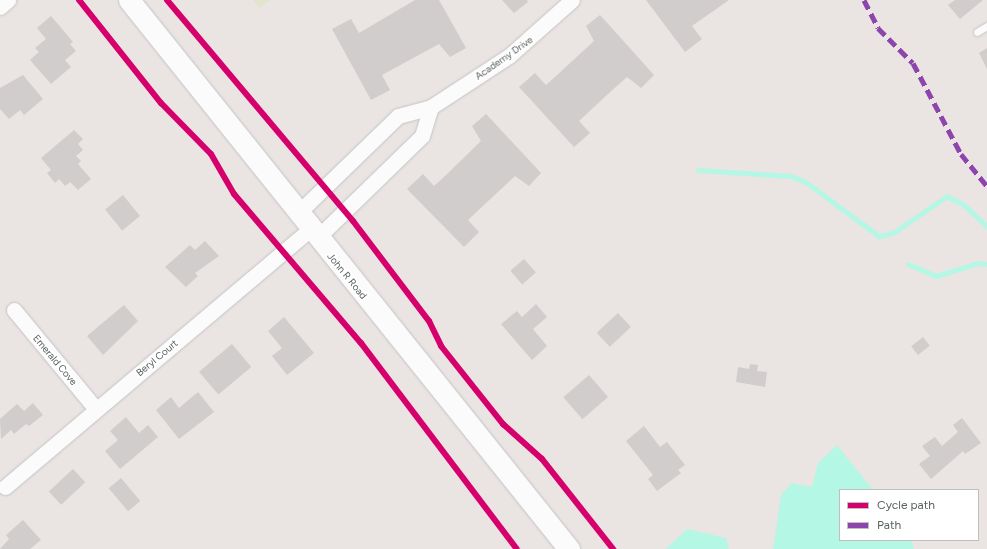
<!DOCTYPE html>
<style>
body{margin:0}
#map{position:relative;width:987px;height:549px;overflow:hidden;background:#eae4e3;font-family:Figtree,sans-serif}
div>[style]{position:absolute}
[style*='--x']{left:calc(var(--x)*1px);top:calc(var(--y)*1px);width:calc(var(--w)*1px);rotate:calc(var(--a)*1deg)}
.green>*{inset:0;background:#e1e5cc}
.water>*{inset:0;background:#b4f7e5}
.stream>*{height:4.5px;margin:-2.25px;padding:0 2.25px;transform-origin:2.25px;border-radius:2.25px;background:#b4f7e5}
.building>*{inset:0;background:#d0cdcc;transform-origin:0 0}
.roads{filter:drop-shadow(0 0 1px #c4c4c4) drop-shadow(0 0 1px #c4c4c4)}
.service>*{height:7px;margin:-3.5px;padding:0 3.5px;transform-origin:3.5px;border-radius:3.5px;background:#fcfbfb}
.minor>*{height:15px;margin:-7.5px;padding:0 7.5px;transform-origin:7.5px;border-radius:7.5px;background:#fcfbfb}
.secondary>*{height:21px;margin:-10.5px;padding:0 10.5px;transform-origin:10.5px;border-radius:10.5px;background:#fcfbfb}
.quiet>*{height:5px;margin-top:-2.5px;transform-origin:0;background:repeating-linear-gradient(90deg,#8e44ad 0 10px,transparent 0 15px)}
.cycleway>*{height:6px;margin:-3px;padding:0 3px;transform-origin:3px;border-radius:3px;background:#d6006c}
span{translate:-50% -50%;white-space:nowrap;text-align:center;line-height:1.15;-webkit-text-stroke:4px #fff;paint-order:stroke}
.street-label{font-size:10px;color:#596260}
.legend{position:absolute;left:839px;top:489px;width:140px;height:52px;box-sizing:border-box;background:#fff;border:1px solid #bdc0bf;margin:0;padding:5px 7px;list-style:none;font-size:12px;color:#596260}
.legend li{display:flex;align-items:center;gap:8px;height:20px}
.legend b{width:20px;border:1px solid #bdc0bf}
</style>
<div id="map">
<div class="green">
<i style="clip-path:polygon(253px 0,270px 0,260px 8px)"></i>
</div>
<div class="water">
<i style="clip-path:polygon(837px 445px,873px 490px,840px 490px,840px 540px,911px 540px,914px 549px,773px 549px,781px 495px,792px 483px,812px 487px,818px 463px)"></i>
<i style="clip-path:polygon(687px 529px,726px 538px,729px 549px,666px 549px)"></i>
</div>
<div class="stream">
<i style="--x:698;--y:170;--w:93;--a:3.7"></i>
<i style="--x:791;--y:176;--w:16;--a:22"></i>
<i style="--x:806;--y:182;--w:91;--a:36.5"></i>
<i style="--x:879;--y:236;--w:14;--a:-12"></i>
<i style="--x:893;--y:233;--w:65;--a:-34.4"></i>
<i style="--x:947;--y:196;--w:18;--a:27"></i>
<i style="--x:963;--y:204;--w:33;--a:43"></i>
<i style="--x:908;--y:264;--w:30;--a:23"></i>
<i style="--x:936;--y:276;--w:44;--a:-17.2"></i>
<i style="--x:978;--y:263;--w:9;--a:6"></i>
</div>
<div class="building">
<i style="clip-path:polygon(415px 0,439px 0,466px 48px,450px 57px,439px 44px,382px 75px,390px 90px,371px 100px,332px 29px,351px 19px,359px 33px)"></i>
<i style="clip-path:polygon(502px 0,527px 0,528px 2px,514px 13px)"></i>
<i style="clip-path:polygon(646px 0,729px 0,692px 26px,702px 39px,685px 52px)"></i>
<i style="clip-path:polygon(955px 0,983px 0,960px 19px,948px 5px)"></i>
<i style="clip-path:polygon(600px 15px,654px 75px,641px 88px,627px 77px,608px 94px,579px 121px,590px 133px,574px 147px,519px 87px,535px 73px,546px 85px,556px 76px,594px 41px,586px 26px)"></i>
<i style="clip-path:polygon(51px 16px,73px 42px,70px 44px,76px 51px,65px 60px,71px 67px,51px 84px,30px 60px,39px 52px,35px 48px,46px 39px,37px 28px)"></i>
<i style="clip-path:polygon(987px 48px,987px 69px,979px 53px)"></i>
<i style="clip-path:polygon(23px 75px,43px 99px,24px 115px,20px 110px,9px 119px,0 109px,0 88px)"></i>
<i style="clip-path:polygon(486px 114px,541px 173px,529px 186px,515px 176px,486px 203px,468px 220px,479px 232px,464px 247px,407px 189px,423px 174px,434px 186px,444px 177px,481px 141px,472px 126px)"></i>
<i style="clip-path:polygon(74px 130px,83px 139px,78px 144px,83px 150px,76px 156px,81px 161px,78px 164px,91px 179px,78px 190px,70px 182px,65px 186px,59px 179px,55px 183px,47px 173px,51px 170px,41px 158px)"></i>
<i style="left:123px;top:195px;width:27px;height:23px;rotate:51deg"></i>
<i style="clip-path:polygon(205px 241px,219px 256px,195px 273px,198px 276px,186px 287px,165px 267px,190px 245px,195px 250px)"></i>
<i style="left:524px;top:259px;width:18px;height:18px;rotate:49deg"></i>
<i style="clip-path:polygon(536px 304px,547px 317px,533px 329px,547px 346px,532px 360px,501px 324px,517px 311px,522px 317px)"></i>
<i style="clip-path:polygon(124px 305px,138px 321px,103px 355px,87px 336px)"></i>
<i style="left:618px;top:313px;width:19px;height:29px;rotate:47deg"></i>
<i style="clip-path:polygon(284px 317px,314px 353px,287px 375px,272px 356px,282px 348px,268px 331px)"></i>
<i style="left:923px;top:337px;width:11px;height:15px;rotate:52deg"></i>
<i style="left:232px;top:344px;width:30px;height:43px;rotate:50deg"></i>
<i style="clip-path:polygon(750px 364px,758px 365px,757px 371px,767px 372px,765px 387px,736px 382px,738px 367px,749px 369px)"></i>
<i style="left:589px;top:375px;width:29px;height:34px;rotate:49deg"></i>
<i style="clip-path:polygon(198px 392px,214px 412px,179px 439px,156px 410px,171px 397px,179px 408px)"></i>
<i style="clip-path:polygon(33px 403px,43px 415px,29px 426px,26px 424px,14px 434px,11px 430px,1px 439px,0 419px,17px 404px,24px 411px)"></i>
<i style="clip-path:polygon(126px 417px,139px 433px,148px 425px,158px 437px,120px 469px,105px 451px,118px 440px,110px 431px)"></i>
<i style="clip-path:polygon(962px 418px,981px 443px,965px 454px,963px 451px,931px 479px,919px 464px,930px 456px,922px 446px,935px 437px,942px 446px,958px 432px,953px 425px)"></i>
<i style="clip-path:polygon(644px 426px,660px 447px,667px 442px,685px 465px,678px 470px,681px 473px,657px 491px,648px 479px,653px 475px,626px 441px)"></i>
<i style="left:73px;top:469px;width:18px;height:33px;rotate:47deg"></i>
<i style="left:121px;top:478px;width:30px;height:16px;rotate:50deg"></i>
<i style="clip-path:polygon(23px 520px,41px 540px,30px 549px,0 549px,9px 539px,6px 535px)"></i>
</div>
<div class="roads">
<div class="service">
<i style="--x:977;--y:32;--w:12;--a:-31"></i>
</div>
<div class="minor">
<i style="--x:0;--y:7;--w:11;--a:-41"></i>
<i style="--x:297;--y:214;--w:141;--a:-44.1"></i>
<i style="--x:398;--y:116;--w:34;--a:-15"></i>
<i style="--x:431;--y:107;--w:93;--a:-33.2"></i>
<i style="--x:509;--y:56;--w:84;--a:-41.6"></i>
<i style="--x:317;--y:238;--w:146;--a:-44.2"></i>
<i style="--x:422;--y:136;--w:30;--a:-73"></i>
<i style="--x:14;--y:310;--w:129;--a:50.4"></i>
<i style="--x:5;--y:487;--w:398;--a:-40.2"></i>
</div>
<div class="secondary">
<i style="--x:129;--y:0;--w:704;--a:51.29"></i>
</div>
</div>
<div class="quiet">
<i style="--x:864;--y:0;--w:31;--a:63"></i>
<i style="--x:878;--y:28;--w:49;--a:45"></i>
<i style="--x:913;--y:63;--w:103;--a:62.2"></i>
<i style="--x:961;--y:154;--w:41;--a:50.9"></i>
</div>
<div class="cycleway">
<i style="--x:79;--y:0;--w:132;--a:51.5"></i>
<i style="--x:161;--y:103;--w:71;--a:45.6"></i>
<i style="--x:211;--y:154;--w:46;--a:60.1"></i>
<i style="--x:234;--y:194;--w:196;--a:49.6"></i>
<i style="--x:361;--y:343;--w:258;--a:52.9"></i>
<i style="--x:167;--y:0;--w:289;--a:49.9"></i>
<i style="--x:353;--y:221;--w:126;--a:52.8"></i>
<i style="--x:429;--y:321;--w:28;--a:64"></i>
<i style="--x:441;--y:346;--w:100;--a:51.5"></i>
<i style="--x:503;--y:424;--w:52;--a:41.9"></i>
<i style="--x:542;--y:459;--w:115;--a:51.7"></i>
</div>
<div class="street-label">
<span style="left:504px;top:58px;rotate:-35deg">Academy Drive</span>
<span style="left:347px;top:276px;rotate:51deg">John R Road</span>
<span style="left:157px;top:358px;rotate:-40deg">Beryl Court</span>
<span style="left:55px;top:360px;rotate:50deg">Emerald Cove</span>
</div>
<ul class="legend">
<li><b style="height:5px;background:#d6006c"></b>Cycle path</li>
<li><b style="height:5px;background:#8e44ad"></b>Path</li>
</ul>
</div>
